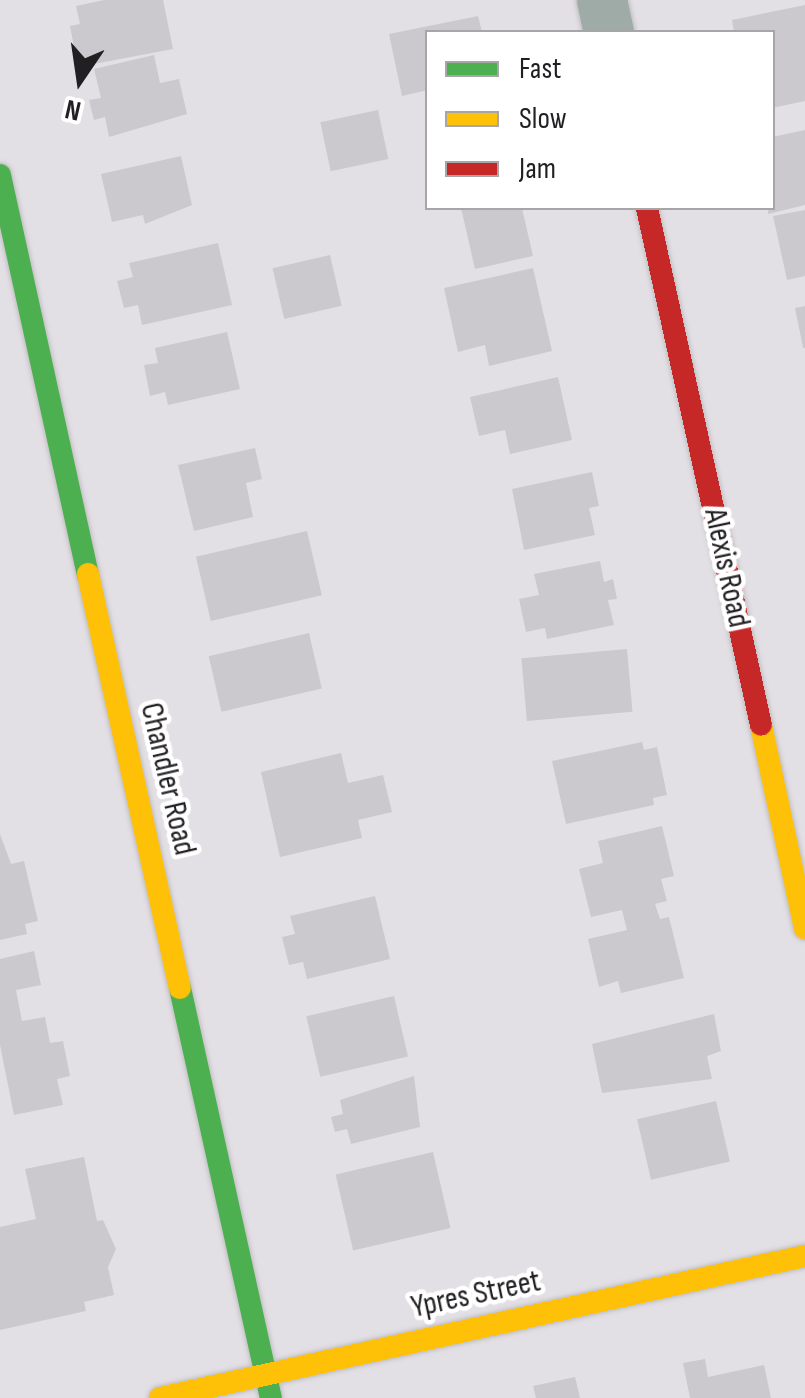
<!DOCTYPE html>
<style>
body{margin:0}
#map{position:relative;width:805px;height:1398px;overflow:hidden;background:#e3e0e5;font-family:"Sofia Sans Condensed",sans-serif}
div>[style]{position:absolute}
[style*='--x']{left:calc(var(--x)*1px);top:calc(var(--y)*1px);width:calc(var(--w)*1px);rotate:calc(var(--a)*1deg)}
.building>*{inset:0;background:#cbc9cd;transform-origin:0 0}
.roads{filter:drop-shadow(0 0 2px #c0bec1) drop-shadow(0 0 2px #c0bec1)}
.street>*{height:50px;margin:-25px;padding:0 25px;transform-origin:25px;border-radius:25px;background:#9eaba6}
.fast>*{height:22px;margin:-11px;padding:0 11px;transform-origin:11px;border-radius:11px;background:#4caf50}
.slow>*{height:22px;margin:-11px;padding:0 11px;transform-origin:11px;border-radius:11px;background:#ffc107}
.jam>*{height:22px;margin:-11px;padding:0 11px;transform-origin:11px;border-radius:11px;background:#c62828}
span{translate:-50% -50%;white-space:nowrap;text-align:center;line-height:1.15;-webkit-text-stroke:9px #fff;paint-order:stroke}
.street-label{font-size:32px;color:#211f22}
.legend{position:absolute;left:425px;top:30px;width:350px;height:180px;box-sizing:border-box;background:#fff;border:2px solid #a6a5a7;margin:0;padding:12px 18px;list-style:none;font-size:30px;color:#211f22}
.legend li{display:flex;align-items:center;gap:20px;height:50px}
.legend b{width:50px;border:2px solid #a6a5a7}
.north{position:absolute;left:30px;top:30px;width:100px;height:100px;-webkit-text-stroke:8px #fff;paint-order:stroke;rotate:193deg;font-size:28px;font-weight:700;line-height:40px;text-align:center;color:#211f22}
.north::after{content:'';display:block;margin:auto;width:35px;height:45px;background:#211f22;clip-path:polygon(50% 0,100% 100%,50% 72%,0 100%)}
</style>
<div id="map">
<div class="building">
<i style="clip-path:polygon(104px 0,163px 0,173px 49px,78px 67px,70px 26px,80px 24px,76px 6px)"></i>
<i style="clip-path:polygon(805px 5px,805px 101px,772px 108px,772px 32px,734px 32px,732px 20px)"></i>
<i style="clip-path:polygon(478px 16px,482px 32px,428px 32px,428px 90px,402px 96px,389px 34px)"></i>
<i style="clip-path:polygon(154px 55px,160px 83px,179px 79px,187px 114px,109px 137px,105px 117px,94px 120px,89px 100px,101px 98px,94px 69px)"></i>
<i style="left:378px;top:110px;width:50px;height:59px;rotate:78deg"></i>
<i style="clip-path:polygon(805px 130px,805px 205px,768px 214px,772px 137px)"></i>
<i style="clip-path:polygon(181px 156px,192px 205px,145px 224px,143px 215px,112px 222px,101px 174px)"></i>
<i style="clip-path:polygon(461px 208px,522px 208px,533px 256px,475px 269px)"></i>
<i style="clip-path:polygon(805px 210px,805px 276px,787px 280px,773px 216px)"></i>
<i style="clip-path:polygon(218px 243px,232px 305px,142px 325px,138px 305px,124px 308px,117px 281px,133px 277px,129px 263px)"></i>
<i style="left:330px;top:255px;width:52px;height:59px;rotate:77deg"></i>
<i style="clip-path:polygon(533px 268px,552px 351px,489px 366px,485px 345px,458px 352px,444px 288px)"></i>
<i style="clip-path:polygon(805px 306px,805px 348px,803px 348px,795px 308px)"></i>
<i style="clip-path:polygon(227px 332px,240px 389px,168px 405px,165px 392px,150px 396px,144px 365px,158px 363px,155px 348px)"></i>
<i style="clip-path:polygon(558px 377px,572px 440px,510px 454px,505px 430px,479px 436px,470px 397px)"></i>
<i style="clip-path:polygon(255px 448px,262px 479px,246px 483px,253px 517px,194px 531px,178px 465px)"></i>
<i style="clip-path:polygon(592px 472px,599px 506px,589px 508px,595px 535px,524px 550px,512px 489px)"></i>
<i style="left:307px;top:531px;width:66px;height:114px;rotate:77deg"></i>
<i style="clip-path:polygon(600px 561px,604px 582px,613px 579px,617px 599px,608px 600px,614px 625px,547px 639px,545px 628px,526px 632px,519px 599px,539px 595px,534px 574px)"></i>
<i style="left:309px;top:633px;width:57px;height:103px;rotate:77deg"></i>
<i style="left:627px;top:649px;width:63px;height:106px;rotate:85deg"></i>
<i style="clip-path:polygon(642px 742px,644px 750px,657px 747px,667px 795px,653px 798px,654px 805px,566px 824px,552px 761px)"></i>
<i style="clip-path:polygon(341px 753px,348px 783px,383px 775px,392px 812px,358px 820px,362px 838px,280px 857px,261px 772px)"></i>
<i style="clip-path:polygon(662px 826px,674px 876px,661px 879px,667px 901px,655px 904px,660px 919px,669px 917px,684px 978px,621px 993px,618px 981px,599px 987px,588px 939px,627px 930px,622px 910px,591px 917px,579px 869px,603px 863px,598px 841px)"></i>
<i style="clip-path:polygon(0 834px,11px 864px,24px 861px,38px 921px,25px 924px,27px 934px,0 940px)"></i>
<i style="clip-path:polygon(375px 896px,390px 959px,307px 979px,303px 962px,289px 965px,282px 937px,295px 934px,290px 916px)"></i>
<i style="clip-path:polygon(34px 951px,41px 985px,16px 990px,22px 1021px,45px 1017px,50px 1043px,63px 1041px,70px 1076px,57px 1079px,63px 1105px,14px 1115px,0 1045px,0 959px)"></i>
<i style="left:394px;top:996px;width:62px;height:90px;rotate:77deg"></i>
<i style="clip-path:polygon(714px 1014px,721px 1051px,707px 1056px,712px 1079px,602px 1093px,592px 1044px)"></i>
<i style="clip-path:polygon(414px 1076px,420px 1127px,351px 1144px,347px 1129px,335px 1132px,331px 1117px,343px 1114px,340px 1100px)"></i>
<i style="left:716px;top:1101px;width:62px;height:81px;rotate:77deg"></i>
<i style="left:433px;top:1152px;width:78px;height:100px;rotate:77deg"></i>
<i style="clip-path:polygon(84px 1157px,97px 1221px,103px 1220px,116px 1249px,108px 1267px,114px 1295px,84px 1302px,86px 1311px,0 1330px,0 1227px,36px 1219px,25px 1169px)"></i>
<i style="clip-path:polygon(705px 1359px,708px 1377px,764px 1365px,771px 1398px,690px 1398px,683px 1363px)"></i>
<i style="clip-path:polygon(575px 1377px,580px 1398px,536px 1398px,533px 1386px)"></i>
</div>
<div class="roads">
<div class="street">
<i style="--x:602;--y:0;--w:33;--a:78"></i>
</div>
<div class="fast">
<i style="--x:0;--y:175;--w:409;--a:77.6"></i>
<i style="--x:180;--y:988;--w:420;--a:77.5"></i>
</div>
<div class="slow">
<i style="--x:88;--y:574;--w:424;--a:77.5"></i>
<i style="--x:761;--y:725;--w:208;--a:77.8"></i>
<i style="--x:160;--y:1398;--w:660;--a:-12.42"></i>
</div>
<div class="jam">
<i style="--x:647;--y:208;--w:529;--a:77.57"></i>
</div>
</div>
<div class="street-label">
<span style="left:726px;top:568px;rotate:78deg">Alexis Road</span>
<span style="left:167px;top:779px;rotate:77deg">Chandler Road</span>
<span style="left:476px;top:1295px;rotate:-12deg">Ypres Street</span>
</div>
<ul class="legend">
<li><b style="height:12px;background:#4caf50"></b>Fast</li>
<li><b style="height:12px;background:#ffc107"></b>Slow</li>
<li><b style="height:12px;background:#c62828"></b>Jam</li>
</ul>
<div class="north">N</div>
</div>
